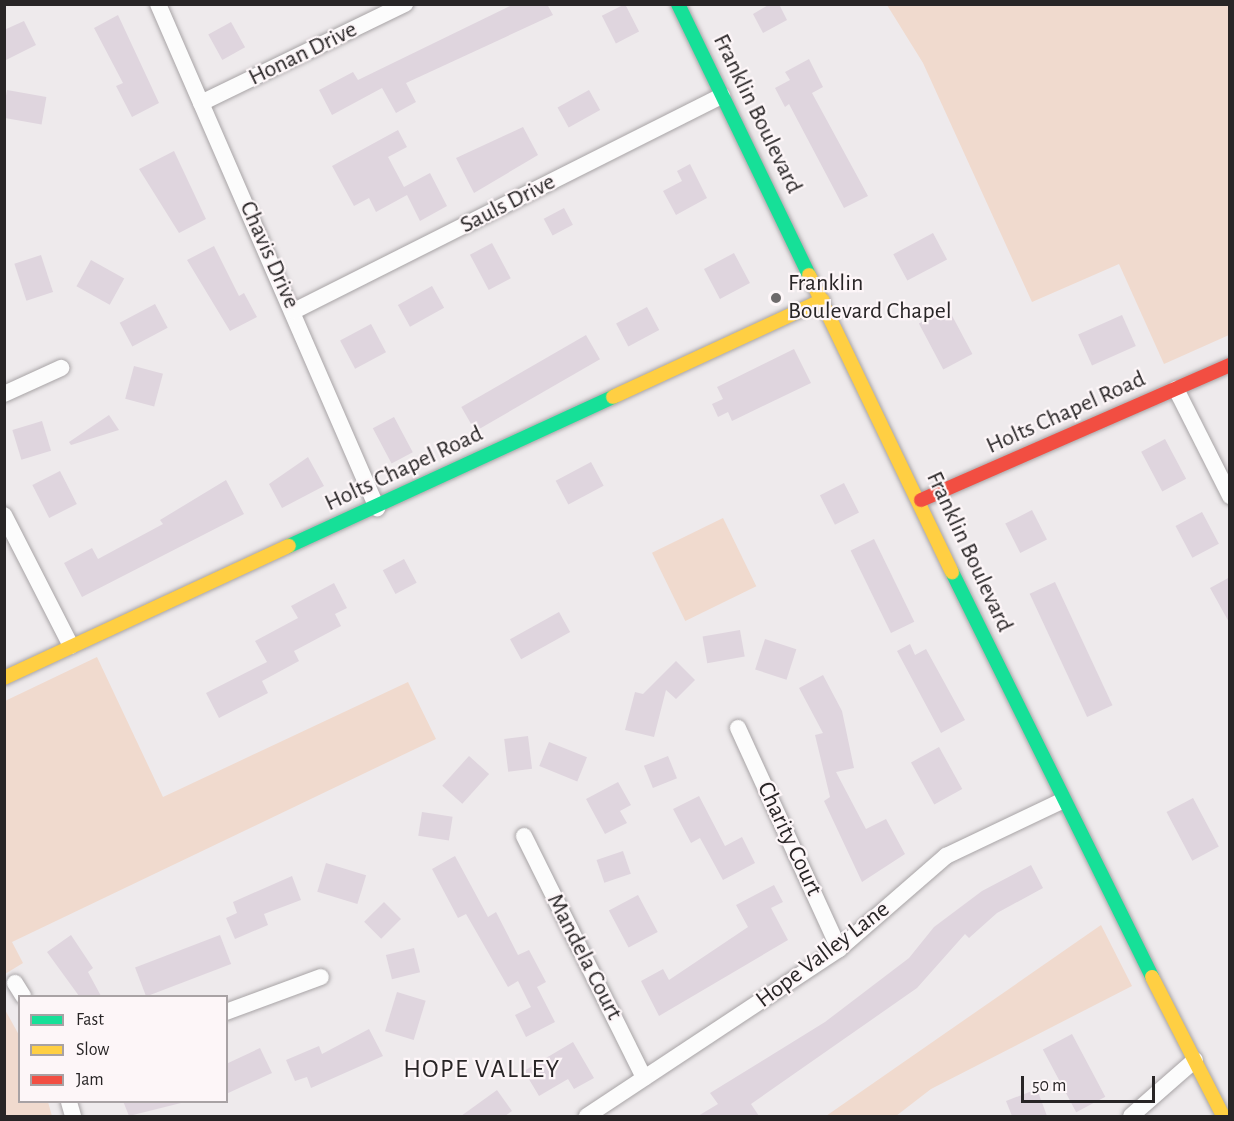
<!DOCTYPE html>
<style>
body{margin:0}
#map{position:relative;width:1234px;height:1121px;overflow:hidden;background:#eeeaec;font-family:"Alegreya Sans",sans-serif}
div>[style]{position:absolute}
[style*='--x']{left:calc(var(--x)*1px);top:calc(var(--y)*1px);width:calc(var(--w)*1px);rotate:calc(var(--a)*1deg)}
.green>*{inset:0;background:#f0dace;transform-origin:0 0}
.building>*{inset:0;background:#dfd5de;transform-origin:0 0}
.roads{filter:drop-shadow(0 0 2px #a8a4a6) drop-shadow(0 0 2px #a8a4a6)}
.street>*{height:16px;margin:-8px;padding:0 8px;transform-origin:8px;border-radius:8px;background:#fcfcfc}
.fast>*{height:14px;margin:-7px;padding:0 7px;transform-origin:7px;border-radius:7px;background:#16e098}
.slow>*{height:14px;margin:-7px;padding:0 7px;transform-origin:7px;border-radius:7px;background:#ffcf43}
.jam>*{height:14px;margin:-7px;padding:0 7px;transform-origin:7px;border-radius:7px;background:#f24e42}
.dots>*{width:16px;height:16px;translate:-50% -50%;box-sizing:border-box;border:3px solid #fdf6f8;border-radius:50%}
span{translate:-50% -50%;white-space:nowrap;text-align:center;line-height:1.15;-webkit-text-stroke:4.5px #fdf6f8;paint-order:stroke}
.street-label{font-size:24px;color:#282526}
.poi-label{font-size:24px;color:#282526}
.left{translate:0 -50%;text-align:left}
.neighbourhood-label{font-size:26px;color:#282526;letter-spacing:1.5px}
.frame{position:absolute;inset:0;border:6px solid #282526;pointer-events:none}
.legend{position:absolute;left:18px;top:995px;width:210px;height:108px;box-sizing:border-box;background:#fdf6f8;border:2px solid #a8a2a4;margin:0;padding:8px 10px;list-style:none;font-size:18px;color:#282526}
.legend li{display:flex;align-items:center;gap:12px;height:30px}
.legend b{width:30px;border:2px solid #a8a2a4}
.scale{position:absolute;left:1021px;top:1076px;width:134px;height:27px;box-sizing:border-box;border:3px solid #282526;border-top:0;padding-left:8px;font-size:18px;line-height:21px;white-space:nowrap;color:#282526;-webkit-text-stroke:4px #fdf6f8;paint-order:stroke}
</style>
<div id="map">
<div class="green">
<i style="clip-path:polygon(887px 5px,1229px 5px,1229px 335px,1164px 364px,1119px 264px,1032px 302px,923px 63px)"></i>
<i style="left:723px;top:518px;width:76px;height:79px;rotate:64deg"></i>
<i style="clip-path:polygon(97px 657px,163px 797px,408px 682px,436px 739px,12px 942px,23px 963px,5px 974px,5px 701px)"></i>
<i style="clip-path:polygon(1101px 925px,1132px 986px,931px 1089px,896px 1116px,826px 1116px)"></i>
<i style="clip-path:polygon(4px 1008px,19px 1035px,20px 1102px,48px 1102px,52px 1116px,5px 1116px)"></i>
</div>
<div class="building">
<i style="clip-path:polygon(514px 4px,547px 4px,553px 15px,406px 83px,416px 102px,396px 113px,382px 88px,332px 115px,319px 90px,353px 72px,358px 80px)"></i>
<i style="left:625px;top:4px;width:31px;height:26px;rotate:63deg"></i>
<i style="clip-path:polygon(770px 4px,779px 4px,787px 20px,763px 33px,753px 14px)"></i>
<i style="clip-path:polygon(118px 15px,159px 103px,132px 117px,116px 86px,123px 83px,94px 28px)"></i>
<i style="clip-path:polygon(24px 21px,36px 45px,4px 61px,4px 30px)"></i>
<i style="left:231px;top:22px;width:29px;height:26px;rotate:61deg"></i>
<i style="clip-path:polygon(809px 59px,823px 87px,812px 93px,868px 196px,844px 208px,789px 104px,785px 107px,775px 88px,790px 80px,785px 72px)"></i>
<i style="left:7px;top:90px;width:40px;height:28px;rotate:10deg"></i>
<i style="left:589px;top:90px;width:23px;height:36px;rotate:61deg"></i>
<i style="clip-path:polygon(523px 127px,538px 155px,474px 193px,456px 158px)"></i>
<i style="clip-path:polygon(398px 130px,407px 147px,388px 157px,404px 187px,430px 173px,447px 206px,420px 221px,407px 195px,376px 212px,369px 198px,354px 206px,332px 166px)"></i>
<i style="clip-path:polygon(174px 151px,206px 219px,179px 233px,139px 169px)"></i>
<i style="clip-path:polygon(690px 164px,707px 198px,676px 215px,663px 191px,682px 181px,677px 171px)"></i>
<i style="left:564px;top:208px;width:19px;height:23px;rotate:62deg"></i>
<i style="left:933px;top:233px;width:30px;height:45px;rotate:62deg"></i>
<i style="left:492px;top:243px;width:40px;height:25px;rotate:62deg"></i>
<i style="clip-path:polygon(214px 246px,239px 296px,244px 293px,257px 317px,230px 331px,187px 260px)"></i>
<i style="left:734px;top:253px;width:34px;height:34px;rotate:62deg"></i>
<i style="left:41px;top:255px;width:39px;height:28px;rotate:72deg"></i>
<i style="left:91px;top:260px;width:38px;height:30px;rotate:29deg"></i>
<i style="left:432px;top:286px;width:25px;height:39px;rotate:61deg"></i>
<i style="left:155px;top:304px;width:27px;height:40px;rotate:62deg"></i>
<i style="left:647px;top:307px;width:26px;height:35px;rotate:62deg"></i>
<i style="left:948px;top:308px;width:52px;height:33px;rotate:62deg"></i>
<i style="left:1122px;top:315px;width:34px;height:48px;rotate:66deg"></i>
<i style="left:371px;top:324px;width:32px;height:35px;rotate:62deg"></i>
<i style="left:586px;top:335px;width:28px;height:144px;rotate:60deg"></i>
<i style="clip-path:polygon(794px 349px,811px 383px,732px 421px,728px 412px,718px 417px,712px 404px,723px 399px,717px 387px)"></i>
<i style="left:134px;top:366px;width:30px;height:34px;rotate:15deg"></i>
<i style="clip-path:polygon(109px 415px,119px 430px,71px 445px,69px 442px)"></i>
<i style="left:394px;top:417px;width:40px;height:24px;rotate:62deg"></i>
<i style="left:42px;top:421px;width:31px;height:31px;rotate:73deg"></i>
<i style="left:1165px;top:439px;width:45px;height:27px;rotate:62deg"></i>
<i style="clip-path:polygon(308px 457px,324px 486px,282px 508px,269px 484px)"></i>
<i style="left:591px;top:462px;width:27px;height:40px;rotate:62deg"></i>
<i style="left:60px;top:471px;width:37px;height:31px;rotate:63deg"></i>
<i style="clip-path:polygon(226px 480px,244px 514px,82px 597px,64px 563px,92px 548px,98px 559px,163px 524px,160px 520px)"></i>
<i style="left:844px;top:483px;width:33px;height:27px;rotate:63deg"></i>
<i style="left:1032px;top:510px;width:33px;height:30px;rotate:63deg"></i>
<i style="left:1202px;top:512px;width:36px;height:30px;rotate:62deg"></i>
<i style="left:874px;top:539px;width:92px;height:26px;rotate:64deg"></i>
<i style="left:404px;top:559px;width:27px;height:24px;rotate:62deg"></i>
<i style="clip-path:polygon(1230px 577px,1230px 624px,1210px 588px)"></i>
<i style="left:1055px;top:582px;width:136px;height:28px;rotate:65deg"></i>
<i style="clip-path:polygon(334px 583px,347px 608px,335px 614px,341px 626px,294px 651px,299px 661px,262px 681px,268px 693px,219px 718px,206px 693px,267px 662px,255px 641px,298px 618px,291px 606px)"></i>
<i style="left:559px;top:612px;width:23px;height:56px;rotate:61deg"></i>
<i style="left:740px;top:630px;width:27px;height:38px;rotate:80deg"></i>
<i style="left:765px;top:639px;width:33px;height:32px;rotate:18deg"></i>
<i style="clip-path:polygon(910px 644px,915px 655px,926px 649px,965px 720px,941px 733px,897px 651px)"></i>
<i style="clip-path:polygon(676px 661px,695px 680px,676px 699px,666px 690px,654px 737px,625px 730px,635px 692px,643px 694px)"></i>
<i style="clip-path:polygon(823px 675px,842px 711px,854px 768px,836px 772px,866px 829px,886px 819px,905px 854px,862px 882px,824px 801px,830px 797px,815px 735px,823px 733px,799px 688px)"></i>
<i style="left:528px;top:736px;width:33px;height:24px;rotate:83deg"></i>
<i style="left:549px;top:742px;width:41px;height:26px;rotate:22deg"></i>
<i style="left:939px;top:747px;width:48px;height:32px;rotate:61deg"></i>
<i style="left:469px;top:756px;width:27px;height:40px;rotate:42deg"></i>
<i style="left:668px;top:756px;width:24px;height:26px;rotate:68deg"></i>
<i style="clip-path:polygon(618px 782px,631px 805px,620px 811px,627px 823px,605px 834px,586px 799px)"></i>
<i style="clip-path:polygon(699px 796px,725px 846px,742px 837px,755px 863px,723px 880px,700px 838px,691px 843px,673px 809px)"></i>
<i style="left:1193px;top:798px;width:55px;height:30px;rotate:62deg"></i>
<i style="left:422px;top:812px;width:31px;height:24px;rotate:9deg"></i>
<i style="left:623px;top:851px;width:24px;height:28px;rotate:71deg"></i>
<i style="clip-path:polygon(455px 856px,488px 917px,496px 912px,518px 955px,529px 950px,546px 982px,537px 987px,555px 1022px,526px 1037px,515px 1015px,531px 1007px,518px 981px,508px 987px,466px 914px,458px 918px,432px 869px)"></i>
<i style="left:326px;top:863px;width:42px;height:30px;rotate:17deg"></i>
<i style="clip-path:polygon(1031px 865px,1043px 888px,997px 913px,969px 938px,965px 934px,917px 988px,751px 1104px,759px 1116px,698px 1116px,718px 1104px,710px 1093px,825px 1022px,909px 958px,934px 927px,982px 891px)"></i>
<i style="clip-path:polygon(292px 876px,301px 900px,264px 914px,268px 925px,235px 939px,226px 918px,237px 913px,233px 902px)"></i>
<i style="clip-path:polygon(774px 885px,783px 902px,771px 908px,788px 940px,659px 1016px,641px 981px,663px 969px,669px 980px,748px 927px,736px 905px)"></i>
<i style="left:638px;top:895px;width:42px;height:33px;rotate:62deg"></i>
<i style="left:384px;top:902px;width:24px;height:28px;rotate:45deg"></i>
<i style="clip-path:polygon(71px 935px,93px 968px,88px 972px,101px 996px,79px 996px,47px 952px)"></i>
<i style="left:220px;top:935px;width:31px;height:91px;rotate:69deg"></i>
<i style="left:414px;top:948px;width:25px;height:29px;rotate:76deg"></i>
<i style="left:397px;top:992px;width:30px;height:41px;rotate:17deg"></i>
<i style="clip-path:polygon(369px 1029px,383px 1056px,311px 1088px,307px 1077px,295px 1081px,286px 1060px,319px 1046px,322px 1054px)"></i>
<i style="left:1072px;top:1034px;width:71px;height:33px;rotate:62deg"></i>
<i style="clip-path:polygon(573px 1042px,594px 1078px,574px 1089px,568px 1079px,539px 1096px,524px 1071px)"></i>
<i style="clip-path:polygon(260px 1048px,272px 1073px,226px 1094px,226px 1064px)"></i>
<i style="clip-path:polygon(1037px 1089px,1047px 1116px,1012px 1116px,1006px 1101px)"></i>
<i style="clip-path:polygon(497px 1090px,512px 1111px,505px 1116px,461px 1116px)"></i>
<i style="clip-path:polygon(123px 1101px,181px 1101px,181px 1103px,129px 1116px)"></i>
</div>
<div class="roads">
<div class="street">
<i style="--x:158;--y:4;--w:550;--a:66.51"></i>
<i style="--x:201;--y:103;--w:227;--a:-25.9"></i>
<i style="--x:294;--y:311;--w:479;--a:-26.7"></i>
<i style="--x:1176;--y:389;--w:120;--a:63.2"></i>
<i style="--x:4;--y:394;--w:63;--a:-24.5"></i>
<i style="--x:4;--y:515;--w:147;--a:62.9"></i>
<i style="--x:738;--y:728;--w:243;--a:65.4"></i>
<i style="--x:524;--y:836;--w:270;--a:63.6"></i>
<i style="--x:15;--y:983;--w:15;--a:58"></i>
<i style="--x:226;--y:1012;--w:101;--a:-20.2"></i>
<i style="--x:69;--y:1102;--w:15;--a:74"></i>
<i style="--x:587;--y:1116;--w:302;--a:-33.5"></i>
<i style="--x:839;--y:949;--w:142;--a:-41"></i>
<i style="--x:946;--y:856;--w:128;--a:-25.4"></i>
<i style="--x:1131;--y:1116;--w:85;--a:-41.2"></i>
</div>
<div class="fast">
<i style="--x:678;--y:4;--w:301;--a:64.2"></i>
<i style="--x:289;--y:546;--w:357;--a:-24.7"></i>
<i style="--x:952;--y:572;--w:452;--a:63.7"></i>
</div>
<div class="slow">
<i style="--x:809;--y:275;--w:330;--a:64.3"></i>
<i style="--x:613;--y:397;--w:231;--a:-24.8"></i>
<i style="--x:4;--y:678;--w:314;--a:-24.9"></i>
<i style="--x:1152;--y:977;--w:156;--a:62.9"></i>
</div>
<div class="jam">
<i style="--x:921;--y:500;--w:337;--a:-23.6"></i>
</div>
</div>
<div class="dots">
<i style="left:776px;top:298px;background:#6d6a6b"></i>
</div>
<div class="street-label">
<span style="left:303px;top:54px;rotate:-26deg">Honan Drive</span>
<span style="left:757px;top:114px;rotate:64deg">Franklin Boulevard</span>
<span style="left:508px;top:204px;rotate:-27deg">Sauls Drive</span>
<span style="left:269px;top:255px;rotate:66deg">Chavis Drive</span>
<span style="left:1066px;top:413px;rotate:-24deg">Holts Chapel Road</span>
<span style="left:404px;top:469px;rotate:-25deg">Holts Chapel Road</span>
<span style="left:969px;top:552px;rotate:65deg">Franklin Boulevard</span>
<span style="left:789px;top:839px;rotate:65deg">Charity Court</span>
<span style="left:823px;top:955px;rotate:-37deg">Hope Valley Lane</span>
<span style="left:584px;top:957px;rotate:63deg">Mandela Court</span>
</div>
<div class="poi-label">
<span class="left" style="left:788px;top:298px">Franklin<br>Boulevard Chapel</span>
</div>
<div class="neighbourhood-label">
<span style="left:482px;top:1070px">HOPE VALLEY</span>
</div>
<div class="frame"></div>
<ul class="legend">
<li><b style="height:8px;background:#16e098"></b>Fast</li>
<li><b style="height:8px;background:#ffcf43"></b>Slow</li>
<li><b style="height:8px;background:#f24e42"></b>Jam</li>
</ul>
<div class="scale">50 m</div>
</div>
